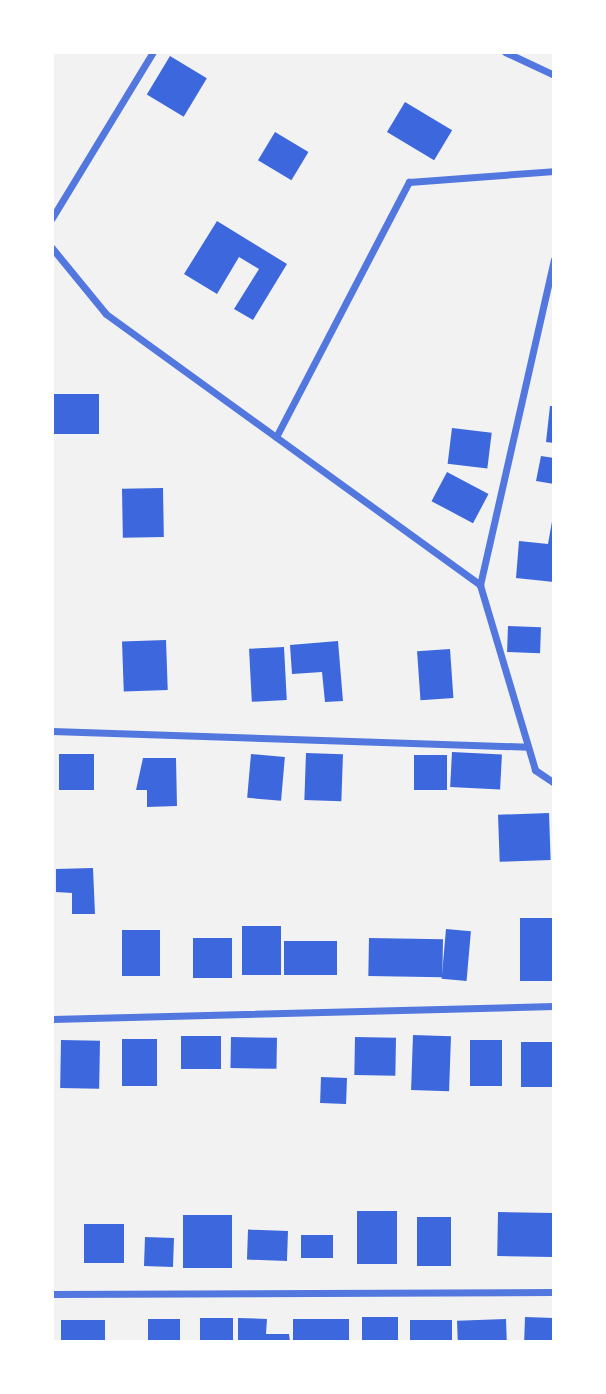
<!DOCTYPE html>
<style>
body{margin:0}
#map{position:relative;width:606px;height:1394px;overflow:hidden;background:#f2f2f2;font-family:Spectral,serif}
div>[style]{position:absolute}
[style*='--x']{left:calc(var(--x)*1px);top:calc(var(--y)*1px);width:calc(var(--w)*1px);rotate:calc(var(--a)*1deg)}
.building>*{inset:0;background:#3d67dc;transform-origin:0 0}
.minor>*{height:7px;margin:-3.5px;padding:0 3.5px;transform-origin:3.5px;border-radius:3.5px;background:#5277de}
span{translate:-50% -50%;white-space:nowrap;text-align:center;line-height:1.15;-webkit-text-stroke:5px #fff;paint-order:stroke}
.frame{position:absolute;inset:0;border:54px solid #fff;pointer-events:none}
</style>
<div id="map">
<div class="building">
<i style="left:170px;top:56px;width:43px;height:45px;rotate:31deg"></i>
<i style="left:405px;top:102px;width:55px;height:35px;rotate:31deg"></i>
<i style="left:275px;top:132px;width:39px;height:33px;rotate:31deg"></i>
<i style="clip-path:polygon(217px 221px,287px 264px,253px 320px,234px 309px,259px 269px,239px 257px,217px 294px,184px 274px)"></i>
<i style="left:52px;top:394px;width:47px;height:40px"></i>
<i style="clip-path:polygon(550px 406px,554px 406px,554px 443px,546px 442px)"></i>
<i style="left:452px;top:428px;width:40px;height:36px;rotate:7deg"></i>
<i style="clip-path:polygon(541px 456px,554px 458px,554px 484px,536px 481px)"></i>
<i style="left:447px;top:472px;width:47px;height:33px;rotate:28deg"></i>
<i style="left:163px;top:488px;width:49px;height:41px;rotate:89deg"></i>
<i style="clip-path:polygon(554px 510px,554px 582px,516px 578px,519px 541px,548px 544px)"></i>
<i style="left:508px;top:626px;width:33px;height:26px;rotate:2deg"></i>
<i style="left:166px;top:640px;width:50px;height:44px;rotate:88deg"></i>
<i style="clip-path:polygon(338px 641px,343px 701px,325px 702px,322px 672px,292px 674px,290px 645px)"></i>
<i style="left:284px;top:647px;width:53px;height:35px;rotate:87deg"></i>
<i style="left:450px;top:649px;width:49px;height:33px;rotate:86deg"></i>
<i style="left:452px;top:752px;width:50px;height:35px;rotate:3deg"></i>
<i style="left:306px;top:753px;width:37px;height:47px;rotate:2deg"></i>
<i style="left:59px;top:754px;width:35px;height:36px"></i>
<i style="left:251px;top:754px;width:34px;height:44px;rotate:5deg"></i>
<i style="left:414px;top:755px;width:33px;height:35px"></i>
<i style="clip-path:polygon(143px 758px,176px 758px,177px 806px,147px 807px,147px 790px,136px 790px)"></i>
<i style="left:549px;top:813px;width:47px;height:51px;rotate:88deg"></i>
<i style="clip-path:polygon(93px 868px,95px 914px,72px 914px,72px 893px,56px 892px,56px 869px)"></i>
<i style="left:554px;top:918px;width:63px;height:34px;rotate:90deg"></i>
<i style="left:242px;top:926px;width:39px;height:49px"></i>
<i style="left:446px;top:929px;width:25px;height:50px;rotate:5deg"></i>
<i style="left:122px;top:930px;width:38px;height:46px"></i>
<i style="left:193px;top:938px;width:39px;height:40px"></i>
<i style="left:369px;top:938px;width:74px;height:38px;rotate:1deg"></i>
<i style="left:284px;top:941px;width:53px;height:34px"></i>
<i style="left:413px;top:1035px;width:38px;height:55px;rotate:2deg"></i>
<i style="left:181px;top:1036px;width:40px;height:33px"></i>
<i style="left:231px;top:1037px;width:46px;height:31px;rotate:1deg"></i>
<i style="left:355px;top:1037px;width:41px;height:38px;rotate:1deg"></i>
<i style="left:122px;top:1039px;width:35px;height:47px"></i>
<i style="left:61px;top:1040px;width:39px;height:48px;rotate:1deg"></i>
<i style="left:470px;top:1040px;width:32px;height:46px"></i>
<i style="left:521px;top:1042px;width:33px;height:45px"></i>
<i style="left:321px;top:1077px;width:26px;height:26px;rotate:2deg"></i>
<i style="left:357px;top:1211px;width:40px;height:53px"></i>
<i style="left:498px;top:1212px;width:56px;height:44px;rotate:1deg"></i>
<i style="left:183px;top:1215px;width:49px;height:53px"></i>
<i style="left:451px;top:1217px;width:49px;height:34px;rotate:90deg"></i>
<i style="left:84px;top:1224px;width:40px;height:39px"></i>
<i style="left:288px;top:1231px;width:30px;height:40px;rotate:92deg"></i>
<i style="left:333px;top:1235px;width:23px;height:32px;rotate:90deg"></i>
<i style="left:145px;top:1237px;width:29px;height:29px;rotate:2deg"></i>
<i style="left:362px;top:1317px;width:36px;height:25px"></i>
<i style="left:525px;top:1317px;width:29px;height:25px;rotate:2deg"></i>
<i style="left:200px;top:1318px;width:33px;height:24px"></i>
<i style="clip-path:polygon(238px 1318px,267px 1319px,266px 1334px,289px 1334px,290px 1342px,238px 1342px)"></i>
<i style="left:148px;top:1319px;width:32px;height:23px"></i>
<i style="left:349px;top:1319px;width:23px;height:56px;rotate:90deg"></i>
<i style="left:506px;top:1319px;width:23px;height:49px;rotate:88deg"></i>
<i style="left:61px;top:1320px;width:44px;height:22px"></i>
<i style="left:452px;top:1320px;width:22px;height:42px;rotate:90deg"></i>
</div>
<div class="minor">
<i style="--x:505;--y:52;--w:54;--a:25.1"></i>
<i style="--x:52;--y:218;--w:194;--a:-58.7"></i>
<i style="--x:52;--y:248;--w:85;--a:50.7"></i>
<i style="--x:106;--y:314;--w:462;--a:35.9"></i>
<i style="--x:480;--y:585;--w:193;--a:73.4"></i>
<i style="--x:535;--y:770;--w:23;--a:34"></i>
<i style="--x:276;--y:437;--w:288;--a:-62.5"></i>
<i style="--x:409;--y:182;--w:145;--a:-4.3"></i>
<i style="--x:480;--y:585;--w:334;--a:-77.2"></i>
<i style="--x:52;--y:731;--w:476;--a:1.9"></i>
<i style="--x:52;--y:1019;--w:502;--a:-1.48"></i>
<i style="--x:52;--y:1294;--w:502;--a:-0.23"></i>
</div>
<div class="frame"></div>
</div>
